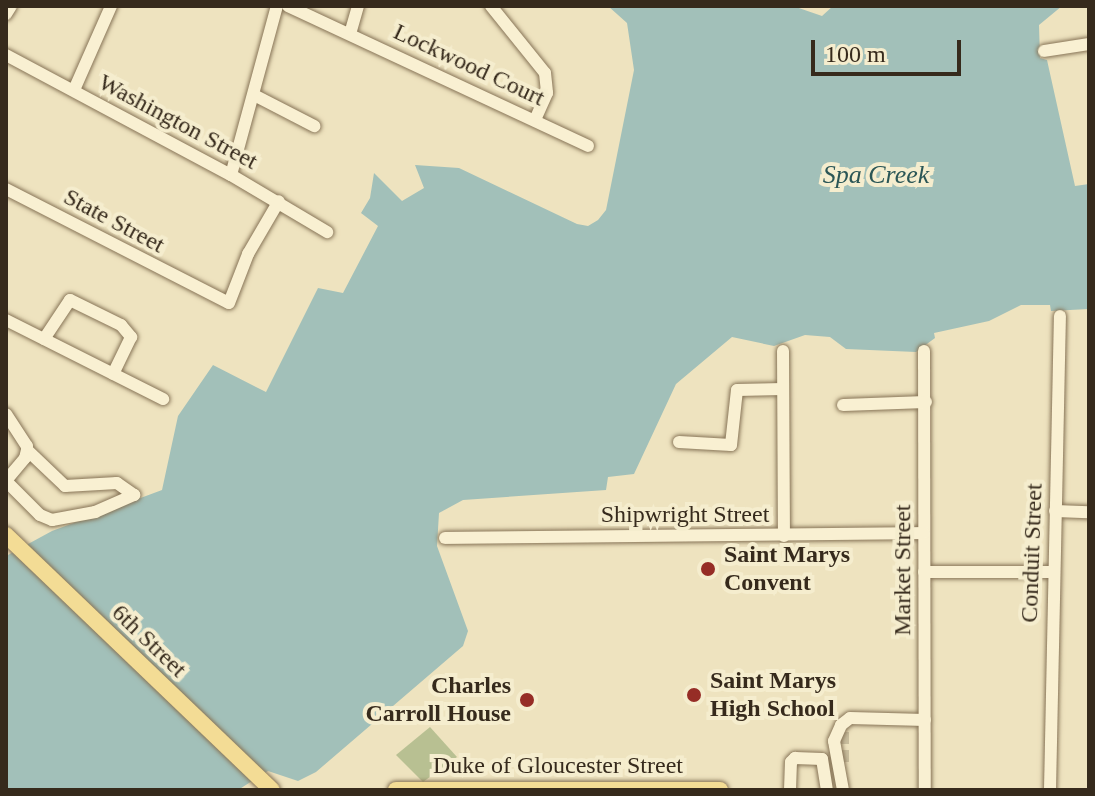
<!DOCTYPE html>
<style>
body{margin:0}
#map{position:relative;width:1095px;height:796px;overflow:hidden;background:#eee3bf;font-family:"Times New Roman",serif}
div>[style]{position:absolute}
[style*='--x']{left:calc(var(--x)*1px);top:calc(var(--y)*1px);width:calc(var(--w)*1px);rotate:calc(var(--a)*1deg)}
.cemetery>*{inset:0;background:#b8c092}
.water>*{inset:0;background:#a2c0b9}
.minor-tunnel>*{height:12px;margin-top:-6px;transform-origin:0;background:repeating-linear-gradient(90deg,#c9be9e 0 12px,transparent 0 18px)}
.roads{filter:drop-shadow(0 0 2px #877457) drop-shadow(0 0 2px #877457)}
.minor>*{height:12px;margin:-6px;padding:0 6px;transform-origin:6px;border-radius:6px;background:#f9f0d2}
.major>*{height:16px;margin:-8px;padding:0 8px;transform-origin:8px;border-radius:8px;background:#f3dc95}
.dots>*{width:22px;height:22px;translate:-50% -50%;box-sizing:border-box;border:4px solid #f5edce;border-radius:50%}
span{translate:-50% -50%;white-space:nowrap;text-align:center;line-height:1.15;-webkit-text-stroke:8px #f5edce;paint-order:stroke}
.street-label{font-size:24px;color:#362a1c}
.poi-label{font-size:24px;color:#362a1c;font-weight:700}
.left{translate:0 -50%;text-align:left}
.right{translate:-100% -50%;text-align:right}
.water-label{font-size:26px;color:#2b5656;font-style:italic}
.frame{position:absolute;inset:0;border:8px solid #362a1c;pointer-events:none}
.scale{position:absolute;left:811px;top:40px;width:150px;height:36px;box-sizing:border-box;border:4px solid #362a1c;border-top:0;padding-left:10px;font-size:24px;line-height:28px;white-space:nowrap;color:#362a1c;-webkit-text-stroke:6px #f5edce;paint-order:stroke}
</style>
<div id="map">
<div class="cemetery">
<i style="clip-path:polygon(430px 727px,457px 757px,423px 782px,396px 755px)"></i>
</div>
<div class="water">
<i style="clip-path:polygon(608px 6px,793px 6px,822px 16px,833px 6px,1062px 6px,1039px 25px,1040px 58px,1047px 60px,1075px 186px,1089px 184px,1089px 309px,1051px 311px,1050px 305px,1021px 305px,989px 321px,934px 333px,935px 338px,916px 352px,846px 349px,830px 337px,805px 335px,774px 346px,732px 337px,676px 384px,634px 474px,608px 477px,606px 490px,463px 500px,439px 513px,437px 546px,468px 631px,463px 646px,316px 772px,298px 781px,268px 771px,238px 790px,6px 790px,6px 556px,52px 531px,162px 490px,178px 416px,213px 365px,266px 392px,318px 288px,343px 293px,378px 226px,361px 213px,370px 198px,374px 173px,402px 201px,424px 188px,415px 165px,459px 168px,577px 224px,588px 226px,598px 220px,606px 210px,634px 70px,627px 23px)"></i>
</div>
<div class="minor-tunnel">
<i style="--x:843;--y:732;--w:35;--a:90"></i>
</div>
<div class="roads">
<div class="minor">
<i style="--x:288;--y:6;--w:331;--a:25"></i>
<i style="--x:491;--y:6;--w:86;--a:51.1"></i>
<i style="--x:545;--y:73;--w:20;--a:84"></i>
<i style="--x:547;--y:93;--w:30;--a:114"></i>
<i style="--x:6;--y:14;--w:9;--a:-58"></i>
<i style="--x:350;--y:34;--w:29;--a:-74"></i>
<i style="--x:1044;--y:51;--w:46;--a:-8.8"></i>
<i style="--x:6;--y:55;--w:255;--a:28.1"></i>
<i style="--x:231;--y:175;--w:112;--a:30.7"></i>
<i style="--x:74;--y:90;--w:92;--a:-66.2"></i>
<i style="--x:254;--y:95;--w:68;--a:27.3"></i>
<i style="--x:231;--y:175;--w:175;--a:-74.8"></i>
<i style="--x:6;--y:189;--w:250;--a:27.1"></i>
<i style="--x:229;--y:303;--w:53;--a:-68.8"></i>
<i style="--x:248;--y:254;--w:61;--a:-59.7"></i>
<i style="--x:6;--y:320;--w:176;--a:26.7"></i>
<i style="--x:44;--y:339;--w:47;--a:-56.3"></i>
<i style="--x:70;--y:300;--w:57;--a:26.1"></i>
<i style="--x:121;--y:325;--w:16;--a:50"></i>
<i style="--x:131;--y:337;--w:41;--a:115.9"></i>
<i style="--x:783;--y:351;--w:185;--a:89.7"></i>
<i style="--x:924;--y:351;--w:439;--a:89.9"></i>
<i style="--x:843;--y:405;--w:83;--a:-2.1"></i>
<i style="--x:6;--y:414;--w:38;--a:57"></i>
<i style="--x:27;--y:446;--w:4;--a:90"></i>
<i style="--x:27;--y:450;--w:8;--a:104"></i>
<i style="--x:25;--y:458;--w:30;--a:130"></i>
<i style="--x:6;--y:481;--w:48;--a:45"></i>
<i style="--x:40;--y:515;--w:13;--a:23"></i>
<i style="--x:52;--y:520;--w:44;--a:-10.5"></i>
<i style="--x:95;--y:512;--w:43;--a:-23.6"></i>
<i style="--x:134;--y:495;--w:21;--a:-145"></i>
<i style="--x:117;--y:483;--w:52;--a:176.7"></i>
<i style="--x:65;--y:486;--w:52;--a:-136.5"></i>
<i style="--x:679;--y:442;--w:52;--a:3.3"></i>
<i style="--x:731;--y:445;--w:55;--a:-83.8"></i>
<i style="--x:737;--y:390;--w:46;--a:-1.2"></i>
<i style="--x:1055;--y:511;--w:34;--a:2"></i>
<i style="--x:445;--y:538;--w:479;--a:-0.6"></i>
<i style="--x:924;--y:572;--w:128;--a:0"></i>
<i style="--x:790;--y:790;--w:28;--a:-88"></i>
<i style="--x:791;--y:762;--w:6;--a:-45"></i>
<i style="--x:795;--y:758;--w:27;--a:2"></i>
<i style="--x:822;--y:759;--w:31;--a:81"></i>
<i style="--x:843;--y:790;--w:50;--a:-100.4"></i>
<i style="--x:834;--y:741;--w:17;--a:-66"></i>
<i style="--x:841;--y:725;--w:11;--a:-38"></i>
<i style="--x:850;--y:718;--w:75;--a:1.5"></i>
<i style="--x:1050;--y:790;--w:474;--a:-88.8"></i>
</div>
<div class="major">
<i style="--x:6;--y:535;--w:368;--a:43.8"></i>
<i style="--x:396;--y:790;--w:324;--a:0"></i>
</div>
</div>
<div class="dots">
<i style="left:708px;top:569px;background:#962d26"></i>
<i style="left:694px;top:695px;background:#962d26"></i>
<i style="left:527px;top:700px;background:#962d26"></i>
</div>
<div class="street-label">
<span style="left:469px;top:65px;rotate:25deg">Lockwood Court</span>
<span style="left:178px;top:122px;rotate:28deg">Washington Street</span>
<span style="left:114px;top:221px;rotate:28deg">State Street</span>
<span style="left:685px;top:515px">Shipwright Street</span>
<span style="left:1032px;top:553px;rotate:-88deg">Conduit Street</span>
<span style="left:903px;top:570px;rotate:-90deg">Market Street</span>
<span style="left:149px;top:641px;rotate:44deg">6th Street</span>
<span style="left:558px;top:766px">Duke of Gloucester Street</span>
</div>
<div class="poi-label">
<span class="left" style="left:724px;top:569px">Saint Marys<br>Convent</span>
<span class="left" style="left:710px;top:695px">Saint Marys<br>High School</span>
<span class="right" style="left:511px;top:700px">Charles<br>Carroll House</span>
</div>
<div class="water-label">
<span style="left:876px;top:175px">Spa Creek</span>
</div>
<div class="frame"></div>
<div class="scale">100 m</div>
</div>
